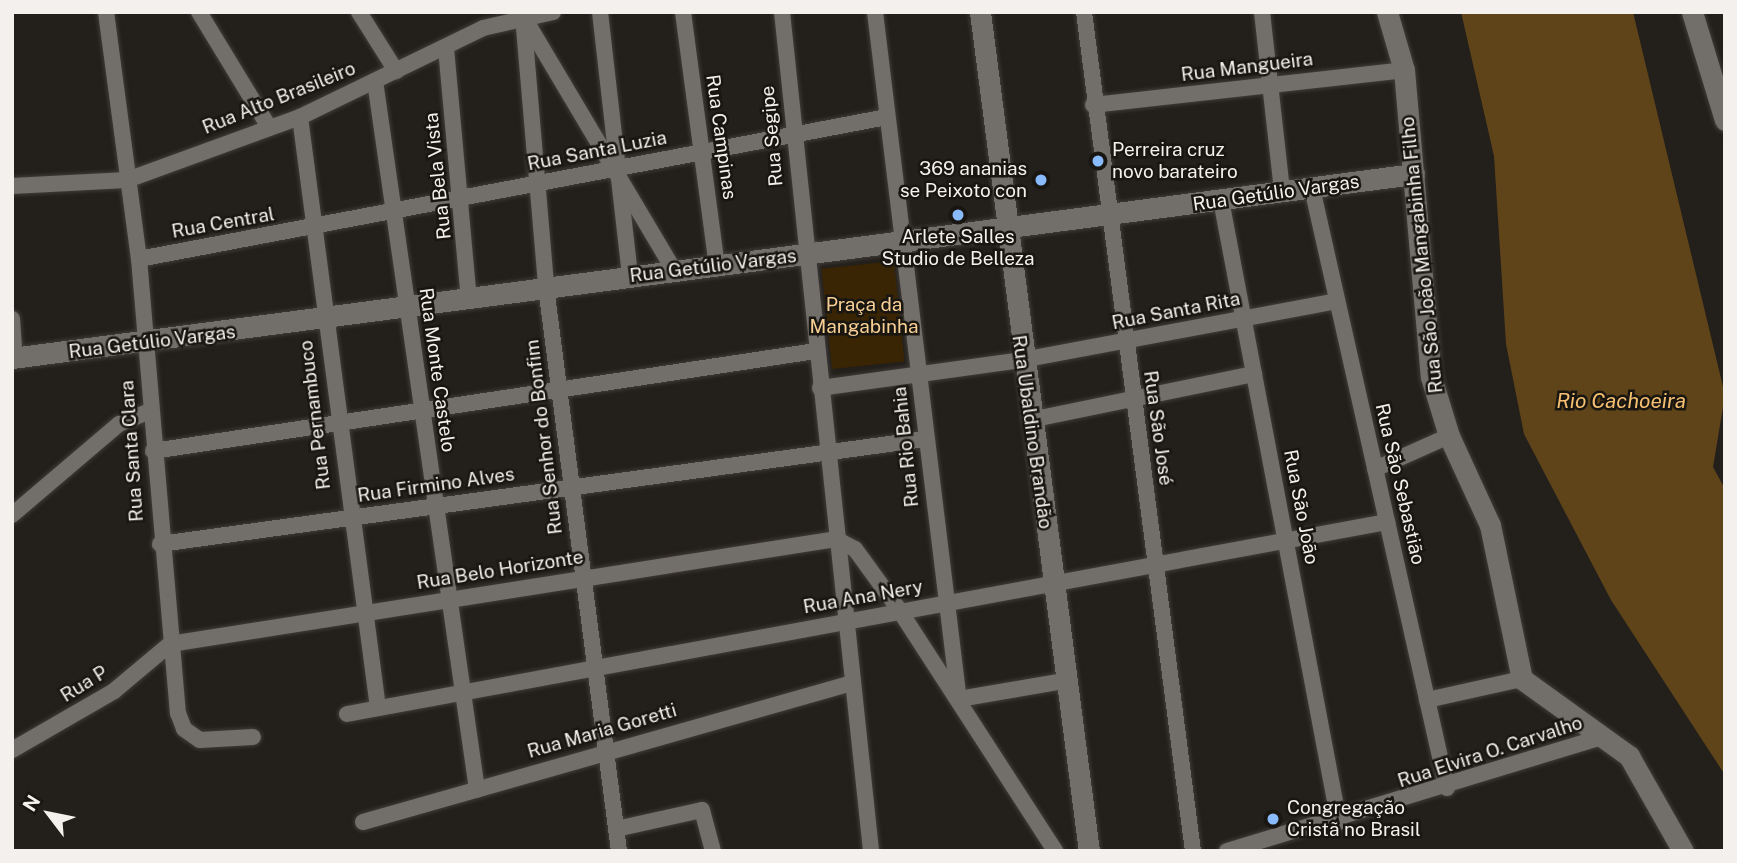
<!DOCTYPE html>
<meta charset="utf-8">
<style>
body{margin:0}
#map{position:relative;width:1737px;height:863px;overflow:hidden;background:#231f1b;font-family:"Public Sans",sans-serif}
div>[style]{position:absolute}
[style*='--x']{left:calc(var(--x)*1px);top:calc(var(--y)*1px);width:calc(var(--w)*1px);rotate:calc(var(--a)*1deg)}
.green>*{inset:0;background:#392504;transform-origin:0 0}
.water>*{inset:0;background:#5f4419}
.roads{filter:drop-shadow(0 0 2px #3f3c39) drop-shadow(0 0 2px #3f3c39)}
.street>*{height:16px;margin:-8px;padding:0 8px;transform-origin:8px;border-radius:8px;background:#726e69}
.secondary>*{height:21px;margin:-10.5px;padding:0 10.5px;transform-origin:10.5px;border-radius:10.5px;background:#726e69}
.dots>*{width:19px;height:19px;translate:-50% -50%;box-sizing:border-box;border:4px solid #191612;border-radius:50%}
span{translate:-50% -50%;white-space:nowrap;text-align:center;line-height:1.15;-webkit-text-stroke:5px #191612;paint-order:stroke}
.street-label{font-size:19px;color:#f3f0ed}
.poi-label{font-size:19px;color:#f3f0ed}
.left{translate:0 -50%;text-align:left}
.right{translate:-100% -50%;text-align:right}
.park-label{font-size:19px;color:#f7cf95}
.water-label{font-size:21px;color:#f6c070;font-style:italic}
.frame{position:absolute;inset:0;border:14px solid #f3f0ed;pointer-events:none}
.north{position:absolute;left:14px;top:779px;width:70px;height:70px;-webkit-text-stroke:5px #191612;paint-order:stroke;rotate:302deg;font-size:19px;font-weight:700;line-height:28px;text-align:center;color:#f3f0ed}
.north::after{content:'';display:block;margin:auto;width:24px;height:32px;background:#f3f0ed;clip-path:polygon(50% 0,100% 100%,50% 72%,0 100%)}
</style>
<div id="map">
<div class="green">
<i style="left:894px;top:261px;width:101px;height:73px;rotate:84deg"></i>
</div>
<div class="water">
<i style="clip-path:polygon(1461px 12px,1633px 12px,1725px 395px,1713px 467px,1725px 489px,1725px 775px,1611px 600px,1524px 434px,1506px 344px,1494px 156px)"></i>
</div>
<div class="roads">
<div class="street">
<i style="--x:106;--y:12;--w:249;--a:82.4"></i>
<i style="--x:139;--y:259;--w:456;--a:85.1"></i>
<i style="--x:178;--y:713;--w:17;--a:69"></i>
<i style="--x:184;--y:729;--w:19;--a:35"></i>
<i style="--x:200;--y:740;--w:53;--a:-3.2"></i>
<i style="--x:199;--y:12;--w:135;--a:58.7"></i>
<i style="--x:359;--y:12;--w:70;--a:57.9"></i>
<i style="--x:600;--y:12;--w:266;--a:83.5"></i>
<i style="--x:683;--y:12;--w:257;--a:82.4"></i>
<i style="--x:782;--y:12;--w:844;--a:83.94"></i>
<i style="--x:875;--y:12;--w:686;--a:83.05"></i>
<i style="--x:1084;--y:12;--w:846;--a:82.6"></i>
<i style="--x:1262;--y:12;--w:180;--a:83.6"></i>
<i style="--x:523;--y:16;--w:272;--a:85.1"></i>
<i style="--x:546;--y:287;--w:569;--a:82.63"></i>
<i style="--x:526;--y:21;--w:292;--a:59.3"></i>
<i style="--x:446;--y:48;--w:253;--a:84.8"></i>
<i style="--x:375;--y:81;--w:716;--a:81.81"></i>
<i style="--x:1093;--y:105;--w:313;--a:-6.4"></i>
<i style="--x:300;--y:117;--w:596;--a:82.48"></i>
<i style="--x:12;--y:186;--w:115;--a:-3"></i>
<i style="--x:127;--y:180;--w:184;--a:-20"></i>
<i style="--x:300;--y:117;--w:203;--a:-25.9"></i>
<i style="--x:483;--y:28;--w:72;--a:-12.9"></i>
<i style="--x:1312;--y:188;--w:615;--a:77.32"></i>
<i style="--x:1221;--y:200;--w:633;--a:79.26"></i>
<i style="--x:139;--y:259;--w:761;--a:-10.75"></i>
<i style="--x:12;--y:319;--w:39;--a:86"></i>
<i style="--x:820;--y:388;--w:204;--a:-7.9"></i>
<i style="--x:1022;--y:360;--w:320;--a:-10.6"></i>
<i style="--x:1030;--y:420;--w:229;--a:-11.6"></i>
<i style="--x:153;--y:451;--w:670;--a:-8.58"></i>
<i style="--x:1375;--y:469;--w:81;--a:-24"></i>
<i style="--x:12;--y:515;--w:140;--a:-40.4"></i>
<i style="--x:119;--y:424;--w:33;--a:-23"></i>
<i style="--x:160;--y:544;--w:773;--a:-7.81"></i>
<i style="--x:959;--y:699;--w:107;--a:-9.7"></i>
<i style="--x:1427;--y:700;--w:97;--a:-12.5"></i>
<i style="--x:347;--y:714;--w:1058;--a:-10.46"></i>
<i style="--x:12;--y:750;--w:118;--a:-30"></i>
<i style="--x:114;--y:691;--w:73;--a:-40"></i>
<i style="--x:170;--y:644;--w:674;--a:-8.96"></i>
<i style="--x:836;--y:539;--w:21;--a:28"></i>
<i style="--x:855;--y:549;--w:77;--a:54"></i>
<i style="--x:900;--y:611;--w:286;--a:57.1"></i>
<i style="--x:363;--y:822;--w:508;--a:-15.87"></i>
<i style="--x:616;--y:829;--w:88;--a:-12.5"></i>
<i style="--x:702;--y:810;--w:42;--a:75"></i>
<i style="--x:1227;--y:851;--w:393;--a:-16.9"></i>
</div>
<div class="secondary">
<i style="--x:980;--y:12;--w:846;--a:82.6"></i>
<i style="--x:1387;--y:12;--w:60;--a:73.7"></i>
<i style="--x:1404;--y:70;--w:308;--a:85"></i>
<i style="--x:1431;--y:377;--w:62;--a:73"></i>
<i style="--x:1449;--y:436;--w:98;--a:65.3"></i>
<i style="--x:1490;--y:525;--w:157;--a:78.3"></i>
<i style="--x:1522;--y:679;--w:132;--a:35.7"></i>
<i style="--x:1629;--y:756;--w:109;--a:60.4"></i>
<i style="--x:1692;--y:12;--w:113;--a:73"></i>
<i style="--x:12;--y:358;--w:1414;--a:-7.48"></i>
</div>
</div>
<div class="dots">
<i style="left:1098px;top:161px;background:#89bafc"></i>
<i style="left:1041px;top:180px;background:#89bafc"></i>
<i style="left:958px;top:215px;background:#89bafc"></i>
<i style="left:1273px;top:819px;background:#89bafc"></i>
</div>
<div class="street-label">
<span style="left:1247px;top:67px;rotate:-7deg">Rua Mangueira</span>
<span style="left:279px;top:98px;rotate:-22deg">Rua Alto Brasileiro</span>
<span style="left:772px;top:136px;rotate:-95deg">Rua Segipe</span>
<span style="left:721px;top:137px;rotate:82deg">Rua Campinas</span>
<span style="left:597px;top:151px;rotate:-11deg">Rua Santa Luzia</span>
<span style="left:438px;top:176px;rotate:-96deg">Rua Bela Vista</span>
<span style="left:1276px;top:193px;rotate:-8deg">Rua Getúlio Vargas</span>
<span style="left:223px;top:223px;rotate:-10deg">Rua Central</span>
<span style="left:1422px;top:255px;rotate:-96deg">Rua São João Mangabinha Filho</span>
<span style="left:713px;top:266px;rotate:-7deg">Rua Getúlio Vargas</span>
<span style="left:1176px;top:311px;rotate:-11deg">Rua Santa Rita</span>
<span style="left:152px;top:342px;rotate:-7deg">Rua Getúlio Vargas</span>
<span style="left:437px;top:370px;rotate:82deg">Rua Monte Castelo</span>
<span style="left:315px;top:415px;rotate:-97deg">Rua Pernambuco</span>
<span style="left:1158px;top:428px;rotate:82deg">Rua São José</span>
<span style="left:1032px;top:432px;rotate:82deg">Rua Ubaldino Brandão</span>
<span style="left:544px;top:437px;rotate:-97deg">Rua Senhor do Bonfim</span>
<span style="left:906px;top:447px;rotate:-96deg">Rua Rio Bahia</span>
<span style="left:132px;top:451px;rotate:-94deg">Rua Santa Clara</span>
<span style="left:1400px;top:484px;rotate:77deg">Rua São Sebastião</span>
<span style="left:436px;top:485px;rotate:-8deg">Rua Firmino Alves</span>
<span style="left:1301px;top:507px;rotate:79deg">Rua São João</span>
<span style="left:500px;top:570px;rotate:-9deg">Rua Belo Horizonte</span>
<span style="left:863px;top:597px;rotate:-10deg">Rua Ana Nery</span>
<span style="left:84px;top:684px;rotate:-32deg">Rua P</span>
<span style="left:602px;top:731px;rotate:-16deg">Rua Maria Goretti</span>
<span style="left:1490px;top:752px;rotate:-18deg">Rua Elvira O. Carvalho</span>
</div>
<div class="poi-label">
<span class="left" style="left:1112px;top:161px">Perreira cruz<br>novo barateiro</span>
<span class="right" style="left:1027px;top:180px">369 ananias<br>se Peixoto con</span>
<span style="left:958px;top:248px">Arlete Salles<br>Studio de Belleza</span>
<span class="left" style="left:1287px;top:819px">Congregação<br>Cristã no Brasil</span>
</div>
<div class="park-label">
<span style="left:864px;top:316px">Praça da<br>Mangabinha</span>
</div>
<div class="water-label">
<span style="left:1621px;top:401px">Rio Cachoeira</span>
</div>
<div class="frame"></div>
<div class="north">N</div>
</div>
